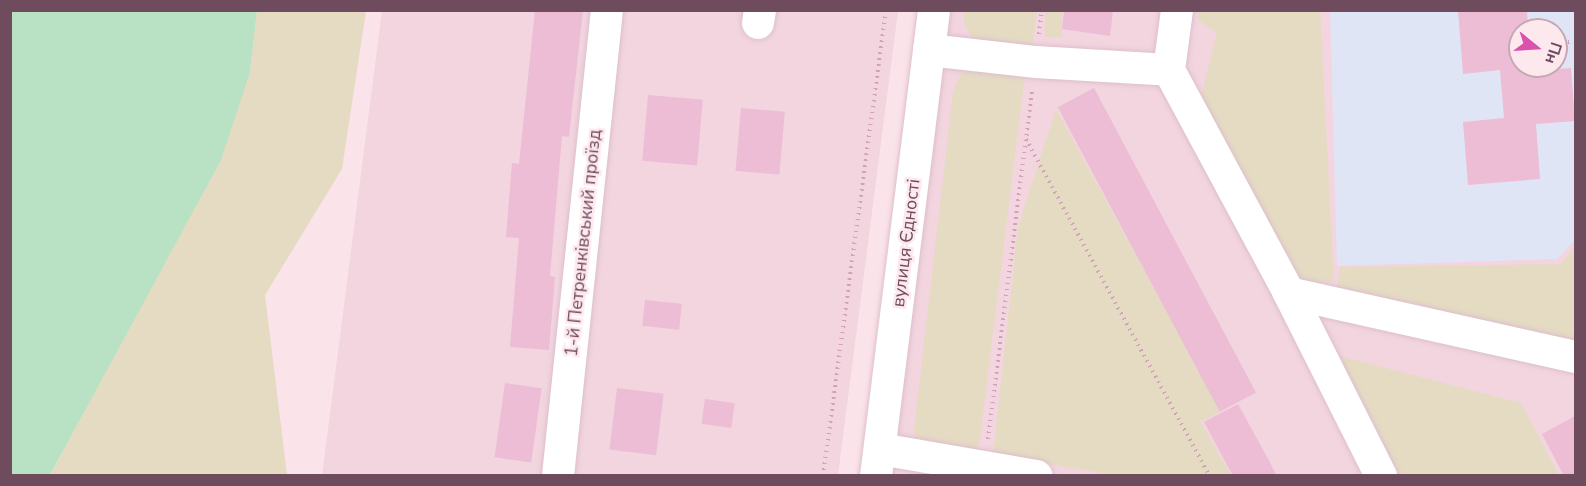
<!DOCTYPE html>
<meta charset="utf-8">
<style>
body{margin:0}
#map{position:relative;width:1586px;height:486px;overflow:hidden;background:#fae3e9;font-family:"Nunito Sans",sans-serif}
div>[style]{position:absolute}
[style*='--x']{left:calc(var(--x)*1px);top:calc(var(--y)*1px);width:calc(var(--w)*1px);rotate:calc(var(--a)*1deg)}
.residential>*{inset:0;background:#f2d5df}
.education>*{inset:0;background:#e0e5f6}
.green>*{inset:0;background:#e5dbc3;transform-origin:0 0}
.water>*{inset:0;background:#b9e1c3}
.building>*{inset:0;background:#ecbdd4;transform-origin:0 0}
.path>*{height:4px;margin-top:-2px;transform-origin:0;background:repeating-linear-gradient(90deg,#d1a1b9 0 1.5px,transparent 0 6px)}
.roads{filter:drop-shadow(0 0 2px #ddbfcc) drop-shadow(0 0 2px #ddbfcc)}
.minor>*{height:32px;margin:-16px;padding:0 16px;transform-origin:16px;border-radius:16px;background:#fff}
span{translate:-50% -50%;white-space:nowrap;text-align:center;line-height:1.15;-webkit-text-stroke:5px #fde8ee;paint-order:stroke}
.street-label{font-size:18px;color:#6f4b5e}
.frame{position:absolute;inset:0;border:12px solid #6f4b5e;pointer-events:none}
.north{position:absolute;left:1508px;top:18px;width:60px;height:60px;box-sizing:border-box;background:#fde8ee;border:2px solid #c4a9b4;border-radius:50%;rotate:108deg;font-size:16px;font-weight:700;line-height:24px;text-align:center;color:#6f4b5e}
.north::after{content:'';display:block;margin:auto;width:21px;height:27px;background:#d953ac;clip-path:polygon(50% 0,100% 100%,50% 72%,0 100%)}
</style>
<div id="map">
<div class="residential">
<i style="clip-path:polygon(382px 11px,898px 11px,838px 475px,322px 476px)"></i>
<i style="clip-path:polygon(evenodd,934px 11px,1575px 11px,1575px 475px,876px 476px,934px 11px,1520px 30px,1556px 30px,1556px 66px,1520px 66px,1520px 30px)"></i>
</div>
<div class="education">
<i style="clip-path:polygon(evenodd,1330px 11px,1575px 11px,1575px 240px,1557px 259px,1337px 266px,1330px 11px,1520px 30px,1556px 30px,1556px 66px,1520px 66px,1520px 30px)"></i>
</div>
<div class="green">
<i style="clip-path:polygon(257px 11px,366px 11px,342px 169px,265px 295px,287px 475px,50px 476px,112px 359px,250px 72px)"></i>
<i style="clip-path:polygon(964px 11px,1037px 11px,1032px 50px,973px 39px,964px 24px)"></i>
<i style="left:1045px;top:11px;width:17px;height:26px"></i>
<i style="clip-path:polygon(1198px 11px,1320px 11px,1334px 281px,1294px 286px,1198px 108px,1217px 33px,1197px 19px)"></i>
<i style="clip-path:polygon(970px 69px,1025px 73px,980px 440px,976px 451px,916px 440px,914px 430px,953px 92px,962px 72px)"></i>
<i style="clip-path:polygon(1056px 109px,1221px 411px,1201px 422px,1231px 475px,1115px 475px,993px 455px,1018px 227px)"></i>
<i style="clip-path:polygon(1575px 247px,1575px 347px,1335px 297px,1340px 267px,1560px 264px)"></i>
<i style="clip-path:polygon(1328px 353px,1521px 403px,1559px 475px,1393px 475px)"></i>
</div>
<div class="water">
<i style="clip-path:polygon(10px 11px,257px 11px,250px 72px,221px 160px,50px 475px,11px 475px)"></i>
</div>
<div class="building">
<i style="clip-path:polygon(535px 10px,583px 10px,569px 137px,562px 136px,550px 276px,555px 277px,549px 350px,510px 347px,519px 238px,506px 237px,512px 163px,519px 164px)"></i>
<i style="clip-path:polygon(1064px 10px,1113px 10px,1110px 36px,1062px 29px)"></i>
<i style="clip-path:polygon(1458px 10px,1527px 10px,1528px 30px,1520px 30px,1520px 66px,1531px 66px,1532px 71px,1571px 68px,1575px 121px,1536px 124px,1540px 179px,1468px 185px,1463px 122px,1504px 118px,1500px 70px,1463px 74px)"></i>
<i style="left:1094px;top:88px;width:345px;height:41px;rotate:62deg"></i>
<i style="left:648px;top:95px;width:55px;height:66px;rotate:5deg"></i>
<i style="left:741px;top:108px;width:44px;height:63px;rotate:5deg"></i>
<i style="left:645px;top:300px;width:37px;height:26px;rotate:6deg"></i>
<i style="left:505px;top:383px;width:37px;height:75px;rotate:8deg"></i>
<i style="left:617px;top:388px;width:47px;height:62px;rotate:7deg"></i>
<i style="left:705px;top:399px;width:30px;height:25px;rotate:8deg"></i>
<i style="clip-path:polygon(1238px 404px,1267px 457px,1277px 476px,1233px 476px,1204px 422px)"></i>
<i style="clip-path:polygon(1575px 416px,1575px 476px,1564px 476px,1542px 434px)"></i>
</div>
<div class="path">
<i style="--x:1039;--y:34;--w:24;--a:-83"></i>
<i style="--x:1556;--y:44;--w:20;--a:-9"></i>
<i style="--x:1026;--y:139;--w:384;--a:61.4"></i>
<i style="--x:988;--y:439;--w:353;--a:-82.8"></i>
<i style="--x:823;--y:476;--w:470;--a:-82.3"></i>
</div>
<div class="roads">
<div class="minor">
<i style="--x:758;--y:23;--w:13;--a:-81"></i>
<i style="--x:929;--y:50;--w:108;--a:6.4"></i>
<i style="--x:1036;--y:62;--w:133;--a:3.4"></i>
<i style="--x:1169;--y:70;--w:253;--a:61.7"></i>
<i style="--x:1289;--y:293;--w:205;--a:63.3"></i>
<i style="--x:1169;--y:70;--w:61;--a:-82.4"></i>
<i style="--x:1289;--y:293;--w:294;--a:12.6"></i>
<i style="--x:880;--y:449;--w:159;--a:9.8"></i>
<i style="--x:558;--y:476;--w:469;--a:-84"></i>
<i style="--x:876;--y:476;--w:470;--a:-82.9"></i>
</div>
</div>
<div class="street-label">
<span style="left:583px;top:243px;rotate:-84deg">1-й Петренківський проїзд</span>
<span style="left:906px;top:243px;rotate:-83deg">вулиця Єдності</span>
</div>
<div class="frame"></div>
<div class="north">Пн</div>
</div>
